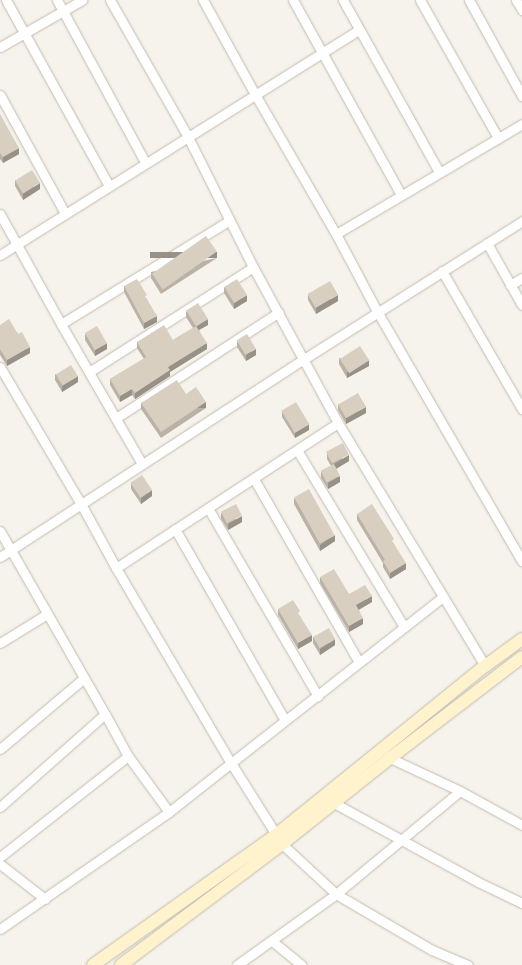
<!DOCTYPE html>
<style>
body{margin:0}
#map{position:relative;width:522px;height:965px;overflow:hidden;background:#f6f3ec;font-family:"DM Sans",sans-serif}
div>[style]{position:absolute}
[style*='--x']{left:calc(var(--x)*1px);top:calc(var(--y)*1px);width:calc(var(--w)*1px);rotate:calc(var(--a)*1deg)}
.roads{filter:drop-shadow(0 0 1px #c2bbae) drop-shadow(0 0 1px #c2bbae)}
.street>*{height:9px;margin:-4.5px;padding:0 4.5px;transform-origin:4.5px;border-radius:4.5px;background:#fff}
.secondary>*{height:12px;margin:-6px;padding:0 6px;transform-origin:6px;border-radius:6px;background:#fff3cd}
.wall>*{inset:0;background:#bab2a6}
.shaded-wall>*{inset:0;background:#979187;transform-origin:0 0}
.building>*{inset:0;background:#d8cfc1;transform-origin:0 0}
span{translate:-50% -50%;white-space:nowrap;text-align:center;line-height:1.15;-webkit-text-stroke:3.5px #fff;paint-order:stroke}
</style>
<div id="map">
<div class="roads">
<div class="street">
<i style="--x:6;--y:0;--w:213;--a:61"></i>
<i style="--x:57;--y:0;--w:184;--a:61.5"></i>
<i style="--x:110;--y:0;--w:158;--a:60.3"></i>
<i style="--x:188;--y:137;--w:145;--a:63.4"></i>
<i style="--x:253;--y:267;--w:178;--a:61.4"></i>
<i style="--x:338;--y:423;--w:284;--a:58.8"></i>
<i style="--x:203;--y:0;--w:110;--a:61.1"></i>
<i style="--x:256;--y:96;--w:160;--a:59.9"></i>
<i style="--x:336;--y:234;--w:89;--a:62"></i>
<i style="--x:378;--y:313;--w:287;--a:59.9"></i>
<i style="--x:293;--y:0;--w:223;--a:61"></i>
<i style="--x:343;--y:0;--w:197;--a:60.8"></i>
<i style="--x:420;--y:0;--w:159;--a:60.5"></i>
<i style="--x:469;--y:0;--w:110;--a:61.1"></i>
<i style="--x:516;--y:0;--w:12;--a:59"></i>
<i style="--x:0;--y:47;--w:95;--a:-29.8"></i>
<i style="--x:0;--y:95;--w:135;--a:61.2"></i>
<i style="--x:0;--y:214;--w:126;--a:61"></i>
<i style="--x:61;--y:324;--w:162;--a:59.9"></i>
<i style="--x:336;--y:234;--w:216;--a:-30.6"></i>
<i style="--x:487;--y:243;--w:71;--a:60.6"></i>
<i style="--x:0;--y:255;--w:424;--a:-32.1"></i>
<i style="--x:442;--y:271;--w:160;--a:59.9"></i>
<i style="--x:510;--y:285;--w:14;--a:-30"></i>
<i style="--x:61;--y:324;--w:198;--a:-31.6"></i>
<i style="--x:0;--y:367;--w:159;--a:59.4"></i>
<i style="--x:81;--y:504;--w:73;--a:61.3"></i>
<i style="--x:116;--y:568;--w:226;--a:59.5"></i>
<i style="--x:231;--y:763;--w:269;--a:-38.1"></i>
<i style="--x:89;--y:372;--w:195;--a:-32.6"></i>
<i style="--x:116;--y:418;--w:194;--a:-33"></i>
<i style="--x:297;--y:450;--w:207;--a:58.8"></i>
<i style="--x:254;--y:479;--w:211;--a:60.2"></i>
<i style="--x:208;--y:508;--w:218;--a:59.7"></i>
<i style="--x:175;--y:529;--w:220;--a:60.1"></i>
<i style="--x:0;--y:531;--w:211;--a:60.2"></i>
<i style="--x:0;--y:557;--w:363;--a:-33.1"></i>
<i style="--x:304;--y:359;--w:258;--a:-32.3"></i>
<i style="--x:116;--y:568;--w:265;--a:-33.2"></i>
<i style="--x:0;--y:643;--w:55;--a:-31.7"></i>
<i style="--x:0;--y:749;--w:110;--a:-40.2"></i>
<i style="--x:390;--y:758;--w:77;--a:25.2"></i>
<i style="--x:460;--y:791;--w:71;--a:28.7"></i>
<i style="--x:334;--y:803;--w:164;--a:28.7"></i>
<i style="--x:478;--y:882;--w:49;--a:25.5"></i>
<i style="--x:0;--y:807;--w:140;--a:-41.5"></i>
<i style="--x:105;--y:714;--w:48;--a:61.3"></i>
<i style="--x:128;--y:756;--w:69;--a:53.8"></i>
<i style="--x:0;--y:857;--w:163;--a:-38.3"></i>
<i style="--x:0;--y:864;--w:57;--a:37.9"></i>
<i style="--x:0;--y:929;--w:206;--a:-34.7"></i>
<i style="--x:169;--y:812;--w:79;--a:-38.3"></i>
<i style="--x:231;--y:763;--w:96;--a:57.8"></i>
<i style="--x:282;--y:844;--w:74;--a:42.8"></i>
<i style="--x:336;--y:894;--w:111;--a:30.3"></i>
<i style="--x:432;--y:950;--w:39;--a:23"></i>
<i style="--x:272;--y:941;--w:38;--a:39"></i>
<i style="--x:237;--y:965;--w:122;--a:-35.6"></i>
<i style="--x:336;--y:894;--w:161;--a:-39.7"></i>
</div>
<div class="secondary">
<i style="--x:93;--y:965;--w:224;--a:-35.4"></i>
<i style="--x:276;--y:835;--w:269;--a:-39"></i>
<i style="--x:485;--y:666;--w:46;--a:-36.1"></i>
<i style="--x:121;--y:965;--w:201;--a:-36.9"></i>
<i style="--x:282;--y:844;--w:138;--a:-38.5"></i>
<i style="--x:390;--y:758;--w:166;--a:-37.4"></i>
</div>
</div>
<div class="wall">
<i style="clip-path:polygon(0 114px,19px 154px,3px 163px,0 159px)"></i>
<i style="clip-path:polygon(15px 180px,40px 189px,23px 200px,15px 186px)"></i>
<i style="clip-path:polygon(217px 258px,161px 294px,151px 278px,151px 272px)"></i>
<i style="clip-path:polygon(124px 286px,147px 299px,157px 322px,144px 329px,124px 292px)"></i>
<i style="clip-path:polygon(224px 287px,247px 301px,234px 309px,224px 293px)"></i>
<i style="clip-path:polygon(308px 294px,338px 301px,316px 314px,308px 300px)"></i>
<i style="clip-path:polygon(186px 311px,208px 325px,199px 330px,207px 349px,170px 372px,170px 376px,135px 399px,132px 395px,120px 402px,110px 385px,110px 379px,144px 359px,137px 348px,137px 342px,173px 340px,193px 328px,186px 317px)"></i>
<i style="clip-path:polygon(0 325px,18px 334px,30px 353px,7px 366px,0 355px)"></i>
<i style="clip-path:polygon(85px 334px,107px 349px,95px 356px,85px 340px)"></i>
<i style="clip-path:polygon(237px 341px,256px 355px,246px 361px,237px 347px)"></i>
<i style="clip-path:polygon(339px 358px,369px 366px,347px 378px,339px 364px)"></i>
<i style="clip-path:polygon(55px 374px,78px 382px,62px 392px,55px 380px)"></i>
<i style="clip-path:polygon(186px 394px,206px 408px,161px 438px,141px 409px,141px 403px)"></i>
<i style="clip-path:polygon(338px 404px,366px 413px,346px 424px,338px 410px)"></i>
<i style="clip-path:polygon(282px 411px,309px 430px,295px 438px,282px 417px)"></i>
<i style="clip-path:polygon(327px 453px,349px 461px,336px 469px,340px 482px,328px 489px,321px 478px,321px 472px,331px 466px,327px 459px)"></i>
<i style="clip-path:polygon(131px 483px,152px 496px,141px 504px,131px 489px)"></i>
<i style="clip-path:polygon(294px 498px,335px 541px,320px 551px,294px 504px)"></i>
<i style="clip-path:polygon(221px 513px,242px 522px,228px 530px,221px 519px)"></i>
<i style="clip-path:polygon(357px 514px,394px 544px,406px 569px,390px 579px,383px 567px,383px 563px,357px 520px)"></i>
<i style="clip-path:polygon(320px 577px,349px 594px,372px 602px,359px 610px,363px 624px,349px 632px,320px 583px)"></i>
<i style="clip-path:polygon(278px 609px,300px 616px,312px 641px,298px 649px,278px 615px)"></i>
<i style="clip-path:polygon(313px 637px,335px 645px,320px 655px,313px 643px)"></i>
</div>
<div class="shaded-wall">
<i style="clip-path:polygon(19px 148px,19px 154px,3px 163px,3px 157px)"></i>
<i style="clip-path:polygon(40px 183px,40px 189px,23px 200px,23px 194px)"></i>
<i style="left:217px;top:252px;width:6px;height:67px;rotate:90deg"></i>
<i style="clip-path:polygon(247px 295px,247px 301px,234px 309px,234px 303px)"></i>
<i style="clip-path:polygon(338px 295px,338px 301px,316px 314px,316px 308px)"></i>
<i style="clip-path:polygon(157px 316px,157px 322px,144px 329px,144px 323px)"></i>
<i style="clip-path:polygon(208px 319px,208px 325px,195px 332px,195px 326px)"></i>
<i style="clip-path:polygon(107px 343px,107px 349px,95px 356px,95px 350px)"></i>
<i style="clip-path:polygon(207px 343px,207px 349px,170px 372px,170px 376px,135px 399px,135px 393px,168px 367px)"></i>
<i style="clip-path:polygon(30px 347px,30px 353px,7px 366px,7px 360px)"></i>
<i style="clip-path:polygon(256px 349px,256px 355px,246px 361px,246px 355px)"></i>
<i style="clip-path:polygon(369px 360px,369px 366px,347px 378px,347px 372px)"></i>
<i style="clip-path:polygon(78px 376px,78px 382px,62px 392px,62px 386px)"></i>
<i style="clip-path:polygon(132px 389px,132px 395px,120px 402px,120px 396px)"></i>
<i style="left:206px;top:402px;width:6px;height:54px;rotate:90deg"></i>
<i style="clip-path:polygon(366px 407px,366px 413px,346px 424px,346px 418px)"></i>
<i style="clip-path:polygon(309px 424px,309px 430px,295px 438px,295px 432px)"></i>
<i style="clip-path:polygon(349px 455px,349px 461px,334px 470px,334px 464px)"></i>
<i style="clip-path:polygon(340px 476px,340px 482px,328px 489px,328px 483px)"></i>
<i style="clip-path:polygon(152px 490px,152px 496px,141px 504px,141px 498px)"></i>
<i style="clip-path:polygon(242px 516px,242px 522px,228px 530px,228px 524px)"></i>
<i style="clip-path:polygon(335px 535px,335px 541px,320px 551px,320px 545px)"></i>
<i style="clip-path:polygon(406px 563px,406px 569px,390px 579px,390px 573px)"></i>
<i style="clip-path:polygon(372px 596px,372px 602px,356px 611px,356px 605px)"></i>
<i style="clip-path:polygon(363px 618px,363px 624px,349px 632px,349px 626px)"></i>
<i style="clip-path:polygon(312px 635px,312px 641px,298px 649px,298px 643px)"></i>
<i style="clip-path:polygon(335px 639px,335px 645px,320px 655px,320px 649px)"></i>
</div>
<div class="building">
<i style="clip-path:polygon(0 114px,19px 148px,3px 157px,0 153px)"></i>
<i style="left:32px;top:170px;width:15px;height:20px;rotate:58deg"></i>
<i style="left:206px;top:236px;width:19px;height:66px;rotate:55deg"></i>
<i style="clip-path:polygon(137px 279px,147px 295px,145px 296px,157px 316px,144px 323px,124px 286px)"></i>
<i style="left:237px;top:279px;width:19px;height:15px;rotate:58deg"></i>
<i style="left:330px;top:281px;width:16px;height:26px;rotate:60deg"></i>
<i style="left:198px;top:303px;width:19px;height:14px;rotate:58deg"></i>
<i style="clip-path:polygon(9px 319px,18px 334px,22px 332px,30px 347px,7px 360px,0 349px,0 325px)"></i>
<i style="clip-path:polygon(164px 325px,173px 340px,196px 326px,207px 343px,168px 367px,170px 370px,135px 393px,132px 389px,120px 396px,110px 379px,146px 357px,137px 342px)"></i>
<i style="left:97px;top:326px;width:20px;height:14px;rotate:60deg"></i>
<i style="left:247px;top:334px;width:17px;height:12px;rotate:59deg"></i>
<i style="left:360px;top:346px;width:17px;height:24px;rotate:57deg"></i>
<i style="left:71px;top:365px;width:13px;height:18px;rotate:58deg"></i>
<i style="clip-path:polygon(177px 380px,186px 394px,196px 387px,206px 402px,161px 432px,141px 403px)"></i>
<i style="left:358px;top:393px;width:16px;height:23px;rotate:60deg"></i>
<i style="left:296px;top:402px;width:26px;height:17px;rotate:59deg"></i>
<i style="left:343px;top:443px;width:13px;height:19px;rotate:63deg"></i>
<i style="left:334px;top:464px;width:13px;height:15px;rotate:63deg"></i>
<i style="left:142px;top:475px;width:18px;height:14px;rotate:56deg"></i>
<i style="left:309px;top:489px;width:53px;height:17px;rotate:61deg"></i>
<i style="left:236px;top:504px;width:13px;height:17px;rotate:63deg"></i>
<i style="clip-path:polygon(372px 504px,394px 539px,392px 541px,406px 563px,390px 573px,383px 561px,385px 560px,357px 514px)"></i>
<i style="clip-path:polygon(334px 569px,349px 594px,365px 585px,372px 596px,356px 605px,363px 618px,349px 626px,320px 577px)"></i>
<i style="clip-path:polygon(293px 600px,300px 611px,298px 613px,312px 635px,298px 643px,278px 609px)"></i>
<i style="left:329px;top:628px;width:13px;height:18px;rotate:61deg"></i>
</div>
</div>
